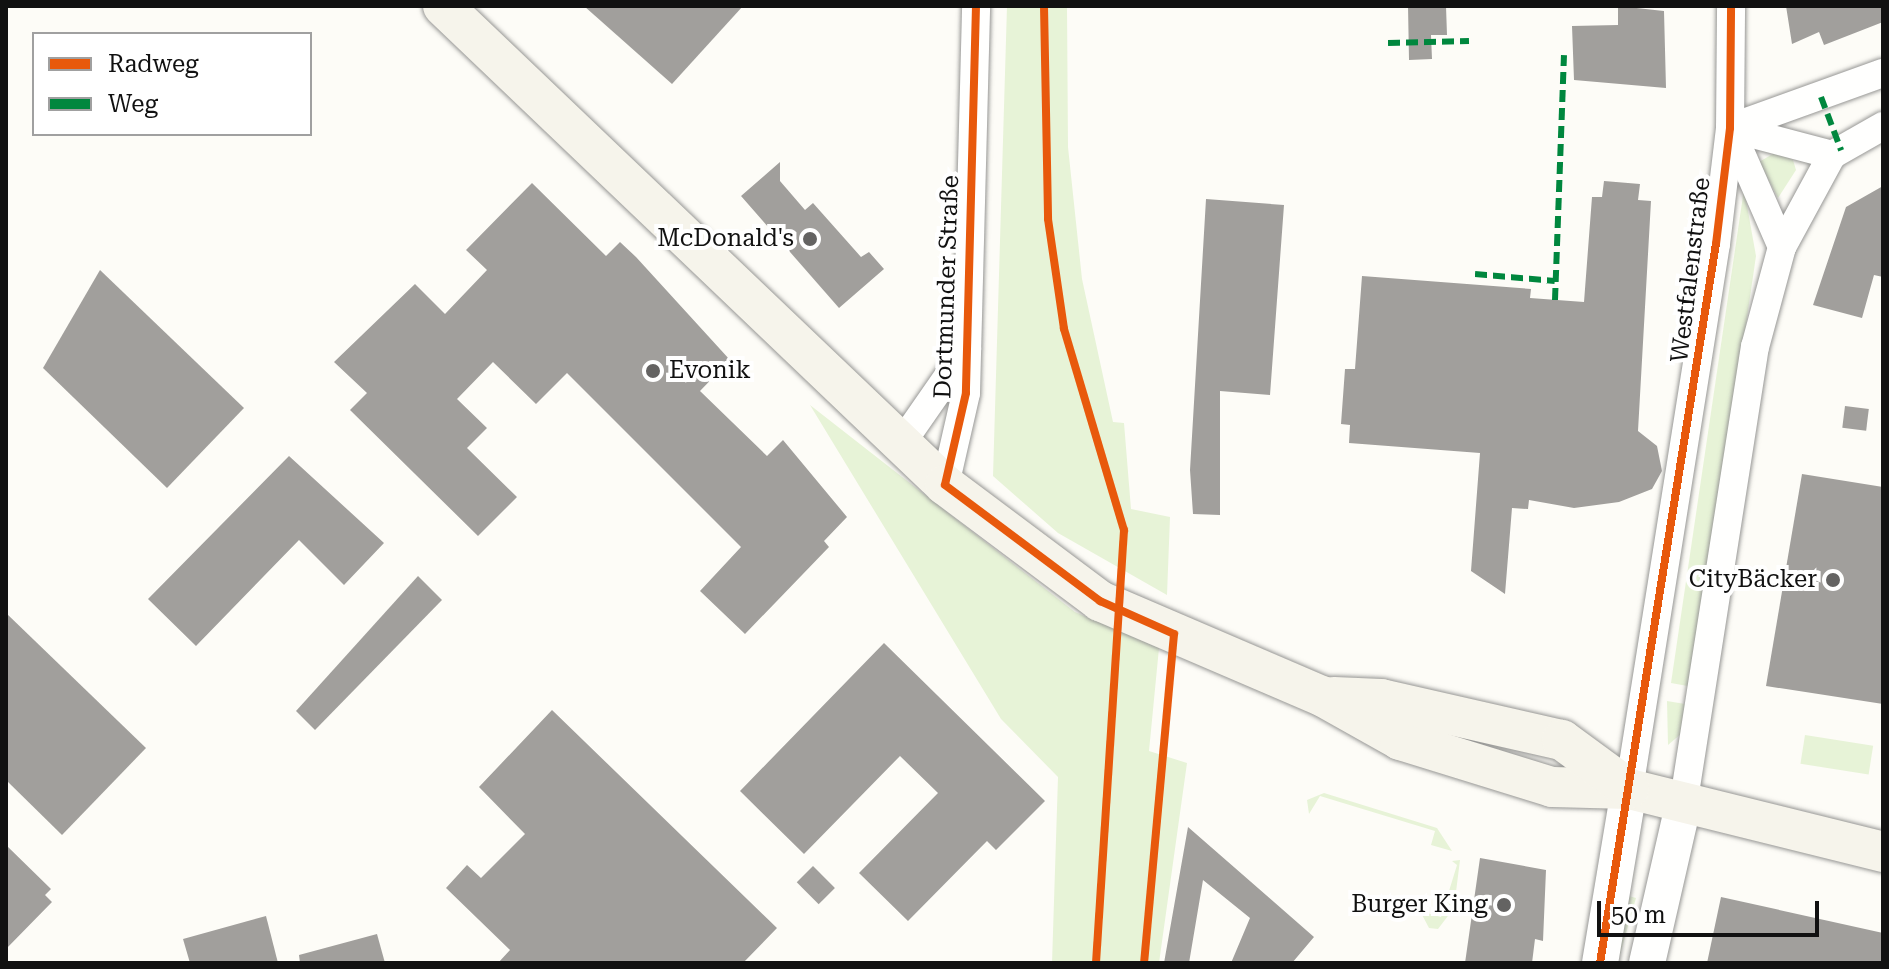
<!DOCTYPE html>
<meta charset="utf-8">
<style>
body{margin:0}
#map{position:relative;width:1889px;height:969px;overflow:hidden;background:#fdfcf7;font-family:"Roboto Serif",serif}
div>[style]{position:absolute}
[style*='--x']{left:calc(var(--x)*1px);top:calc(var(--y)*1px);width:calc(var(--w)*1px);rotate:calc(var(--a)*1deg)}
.green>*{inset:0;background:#e7f3d7;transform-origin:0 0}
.building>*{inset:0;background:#a19f9c;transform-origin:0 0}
.roads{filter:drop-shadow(0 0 2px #979795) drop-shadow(0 0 2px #979795)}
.minor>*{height:28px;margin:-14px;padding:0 14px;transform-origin:14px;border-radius:14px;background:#fffffe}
.tertiary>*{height:36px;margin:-18px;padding:0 18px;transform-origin:18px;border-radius:18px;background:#fffffe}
.secondary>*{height:40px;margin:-20px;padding:0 20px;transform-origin:20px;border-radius:20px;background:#f6f4eb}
.quiet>*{height:6px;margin-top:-3px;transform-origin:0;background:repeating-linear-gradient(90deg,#00873e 0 12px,transparent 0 18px)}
.cycleway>*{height:8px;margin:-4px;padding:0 4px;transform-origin:4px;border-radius:4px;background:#e8590c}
.dots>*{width:22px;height:22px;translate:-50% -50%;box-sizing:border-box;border:4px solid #fff;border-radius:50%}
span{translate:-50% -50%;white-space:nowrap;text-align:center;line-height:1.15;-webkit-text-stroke:8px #fff;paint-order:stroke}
.poi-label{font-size:24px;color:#111}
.right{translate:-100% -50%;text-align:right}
.left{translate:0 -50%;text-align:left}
.street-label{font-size:24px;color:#111}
.frame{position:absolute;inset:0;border:8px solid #111;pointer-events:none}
.legend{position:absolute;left:32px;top:32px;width:280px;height:104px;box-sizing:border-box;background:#fff;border:2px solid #a0a0a0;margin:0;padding:10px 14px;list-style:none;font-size:24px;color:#111}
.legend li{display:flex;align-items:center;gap:16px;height:40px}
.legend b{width:40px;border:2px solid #a0a0a0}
.scale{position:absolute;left:1597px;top:901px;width:222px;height:36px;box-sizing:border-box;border:4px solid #111;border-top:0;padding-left:10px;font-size:24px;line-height:28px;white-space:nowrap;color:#111;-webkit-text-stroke:6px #fff;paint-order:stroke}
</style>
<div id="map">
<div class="green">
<i style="clip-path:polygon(1007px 6px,1067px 6px,1068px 147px,1082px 279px,1113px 422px,1124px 423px,1131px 509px,1170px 517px,1167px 595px,1058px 533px,993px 476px)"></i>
<i style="clip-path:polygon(1776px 152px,1793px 160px,1796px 170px,1778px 198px,1759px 162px)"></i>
<i style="clip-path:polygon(1744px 189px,1756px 256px,1693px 687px,1671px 683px)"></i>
<i style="clip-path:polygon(810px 405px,1075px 612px,1159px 648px,1149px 751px,1187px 763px,1159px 963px,1052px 963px,1058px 777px,1001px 719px)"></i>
<i style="clip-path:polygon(1667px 701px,1691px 705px,1682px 733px,1668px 745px)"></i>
<i style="left:1805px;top:735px;width:69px;height:29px;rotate:9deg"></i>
<i style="clip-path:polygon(1324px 793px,1437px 828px,1452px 851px,1431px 845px,1435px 831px,1320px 796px,1309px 814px,1307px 800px)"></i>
<i style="clip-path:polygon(1460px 860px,1454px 908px,1438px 929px,1429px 928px,1420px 911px,1441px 917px,1457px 865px,1452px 861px)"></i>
<i style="clip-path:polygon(1622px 894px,1636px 898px,1619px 958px,1614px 956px)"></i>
</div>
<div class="building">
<i style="clip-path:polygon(584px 6px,743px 6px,672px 84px)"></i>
<i style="clip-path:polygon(1408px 6px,1446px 6px,1447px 35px,1431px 35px,1432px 59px,1409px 60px)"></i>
<i style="clip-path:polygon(1618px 6px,1664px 11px,1666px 88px,1574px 80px,1572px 26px,1618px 25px)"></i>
<i style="clip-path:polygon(1786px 6px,1883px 6px,1883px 22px,1824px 45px,1819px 32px,1792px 44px)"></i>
<i style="clip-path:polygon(780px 162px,780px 181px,805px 210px,813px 203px,861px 257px,869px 252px,884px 269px,839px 308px,741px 196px)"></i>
<i style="clip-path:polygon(1604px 181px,1640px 184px,1638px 200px,1651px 201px,1638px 431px,1657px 446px,1662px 471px,1652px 489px,1619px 502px,1574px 508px,1529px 500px,1528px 509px,1512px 508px,1505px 594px,1471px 571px,1480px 453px,1349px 443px,1350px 425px,1341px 424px,1345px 369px,1355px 369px,1362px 276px,1531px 289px,1530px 298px,1584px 302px,1592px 197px,1602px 197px)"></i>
<i style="clip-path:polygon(532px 183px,606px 256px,620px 242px,636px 257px,730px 360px,700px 391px,767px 456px,783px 440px,847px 517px,824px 541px,829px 547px,745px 634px,700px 591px,741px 547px,567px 373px,536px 404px,493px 362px,457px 399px,487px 428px,467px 448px,517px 497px,478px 536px,350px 410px,367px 393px,334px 362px,415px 284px,445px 314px,487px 270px,466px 250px)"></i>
<i style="clip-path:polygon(1883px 186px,1883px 277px,1874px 275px,1862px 318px,1813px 305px,1846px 207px)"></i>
<i style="clip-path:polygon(1206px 199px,1284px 205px,1270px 395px,1220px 391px,1220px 515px,1193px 514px,1190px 470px)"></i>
<i style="clip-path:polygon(100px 270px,244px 408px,167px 488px,43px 368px)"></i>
<i style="left:1845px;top:406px;width:24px;height:22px;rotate:7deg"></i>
<i style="clip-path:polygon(289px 456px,384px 543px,344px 585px,299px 540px,196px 646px,148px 599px)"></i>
<i style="clip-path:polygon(1802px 474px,1883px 487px,1883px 704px,1766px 686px)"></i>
<i style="clip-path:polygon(418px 576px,442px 600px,315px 730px,296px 711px)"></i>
<i style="clip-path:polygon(6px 613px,146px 748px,62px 835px,6px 780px)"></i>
<i style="clip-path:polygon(884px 643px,1045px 801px,996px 850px,987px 841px,908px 921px,859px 873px,938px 793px,900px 756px,804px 854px,740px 791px)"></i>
<i style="clip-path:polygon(552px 710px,777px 928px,743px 963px,498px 963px,510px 950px,446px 888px,467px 865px,481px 878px,525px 834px,479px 787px)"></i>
<i style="clip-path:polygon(1188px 827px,1314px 937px,1292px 963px,1231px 963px,1250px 918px,1203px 880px,1189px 963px,1164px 963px)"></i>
<i style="clip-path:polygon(6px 845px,51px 889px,45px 895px,52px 902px,6px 949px)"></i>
<i style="clip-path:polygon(1480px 858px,1546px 870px,1543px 941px,1535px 939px,1532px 963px,1465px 963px)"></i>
<i style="left:813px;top:866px;width:31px;height:23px;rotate:45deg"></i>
<i style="clip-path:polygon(1721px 897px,1883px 933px,1883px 963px,1707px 963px)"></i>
<i style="clip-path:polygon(266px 916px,278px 963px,190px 963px,183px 939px)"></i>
<i style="clip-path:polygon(377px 934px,385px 963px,300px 963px,299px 955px)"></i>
</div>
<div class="roads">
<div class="minor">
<i style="--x:1730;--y:128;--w:163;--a:-19.8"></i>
<i style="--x:1730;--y:128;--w:130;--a:66.4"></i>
<i style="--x:1730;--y:128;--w:106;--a:14.8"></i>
<i style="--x:901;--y:444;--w:116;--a:-55.2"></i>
<i style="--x:945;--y:485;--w:94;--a:-77.1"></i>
<i style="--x:966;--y:393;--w:387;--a:-88.5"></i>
<i style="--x:1629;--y:789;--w:552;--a:-80.93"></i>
<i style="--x:1716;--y:244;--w:117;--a:-83.1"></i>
<i style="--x:1730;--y:128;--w:122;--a:-89.5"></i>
<i style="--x:1683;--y:806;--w:465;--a:-81.1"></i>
<i style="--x:1755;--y:347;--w:104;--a:-74.9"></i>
<i style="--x:1782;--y:247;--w:105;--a:-61.5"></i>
<i style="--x:1832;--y:155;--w:59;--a:-29.6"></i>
</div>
<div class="tertiary">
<i style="--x:1600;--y:963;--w:176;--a:-80.5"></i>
<i style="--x:1647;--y:963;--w:161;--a:-77.1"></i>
</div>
<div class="secondary">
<i style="--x:443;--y:6;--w:694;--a:43.66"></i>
<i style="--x:945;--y:485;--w:194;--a:36.8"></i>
<i style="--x:1100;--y:601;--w:241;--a:23.2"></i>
<i style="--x:1322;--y:696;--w:90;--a:29.4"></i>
<i style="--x:1400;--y:740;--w:159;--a:17.2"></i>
<i style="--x:1552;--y:787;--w:77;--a:1.5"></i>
<i style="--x:1629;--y:789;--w:262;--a:13.9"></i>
<i style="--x:1334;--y:697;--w:47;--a:2.4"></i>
<i style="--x:1381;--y:699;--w:186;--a:12.8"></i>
<i style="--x:1562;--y:740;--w:83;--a:36.2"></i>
</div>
</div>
<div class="quiet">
<i style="--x:1388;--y:43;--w:81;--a:-1.4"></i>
<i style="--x:1821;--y:97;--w:57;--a:69.3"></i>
<i style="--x:1475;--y:274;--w:80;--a:5"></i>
<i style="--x:1555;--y:300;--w:245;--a:-87.9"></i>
</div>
<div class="cycleway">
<i style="--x:976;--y:6;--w:387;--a:91.5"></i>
<i style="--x:966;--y:393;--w:94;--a:102.9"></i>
<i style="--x:945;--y:485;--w:194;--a:36.8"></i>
<i style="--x:1100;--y:601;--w:81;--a:24"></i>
<i style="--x:1174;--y:634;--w:330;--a:95.2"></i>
<i style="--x:1044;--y:6;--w:213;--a:88.9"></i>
<i style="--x:1048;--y:219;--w:111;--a:81.7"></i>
<i style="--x:1064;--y:329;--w:210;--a:73.4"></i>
<i style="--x:1124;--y:530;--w:434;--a:93.7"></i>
<i style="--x:1600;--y:963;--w:728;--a:-80.84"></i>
<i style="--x:1716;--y:244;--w:117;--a:-83.1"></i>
<i style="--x:1730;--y:128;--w:122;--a:-89.5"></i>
</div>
<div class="dots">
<i style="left:810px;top:239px;background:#646362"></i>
<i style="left:653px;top:371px;background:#646362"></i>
<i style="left:1833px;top:580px;background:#646362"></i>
<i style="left:1504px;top:905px;background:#646362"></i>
</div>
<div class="poi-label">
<span class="right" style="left:794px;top:239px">McDonald's</span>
<span class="left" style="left:669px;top:371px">Evonik</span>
<span class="right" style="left:1817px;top:580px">CityBäcker</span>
<span class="right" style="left:1488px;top:905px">Burger King</span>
</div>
<div class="street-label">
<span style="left:1691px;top:270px;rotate:-83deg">Westfalenstraße</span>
<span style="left:947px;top:287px;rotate:-88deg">Dortmunder Straße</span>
</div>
<div class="frame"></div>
<ul class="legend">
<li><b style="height:10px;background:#e8590c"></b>Radweg</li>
<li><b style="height:10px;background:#00873e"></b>Weg</li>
</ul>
<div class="scale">50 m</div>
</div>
